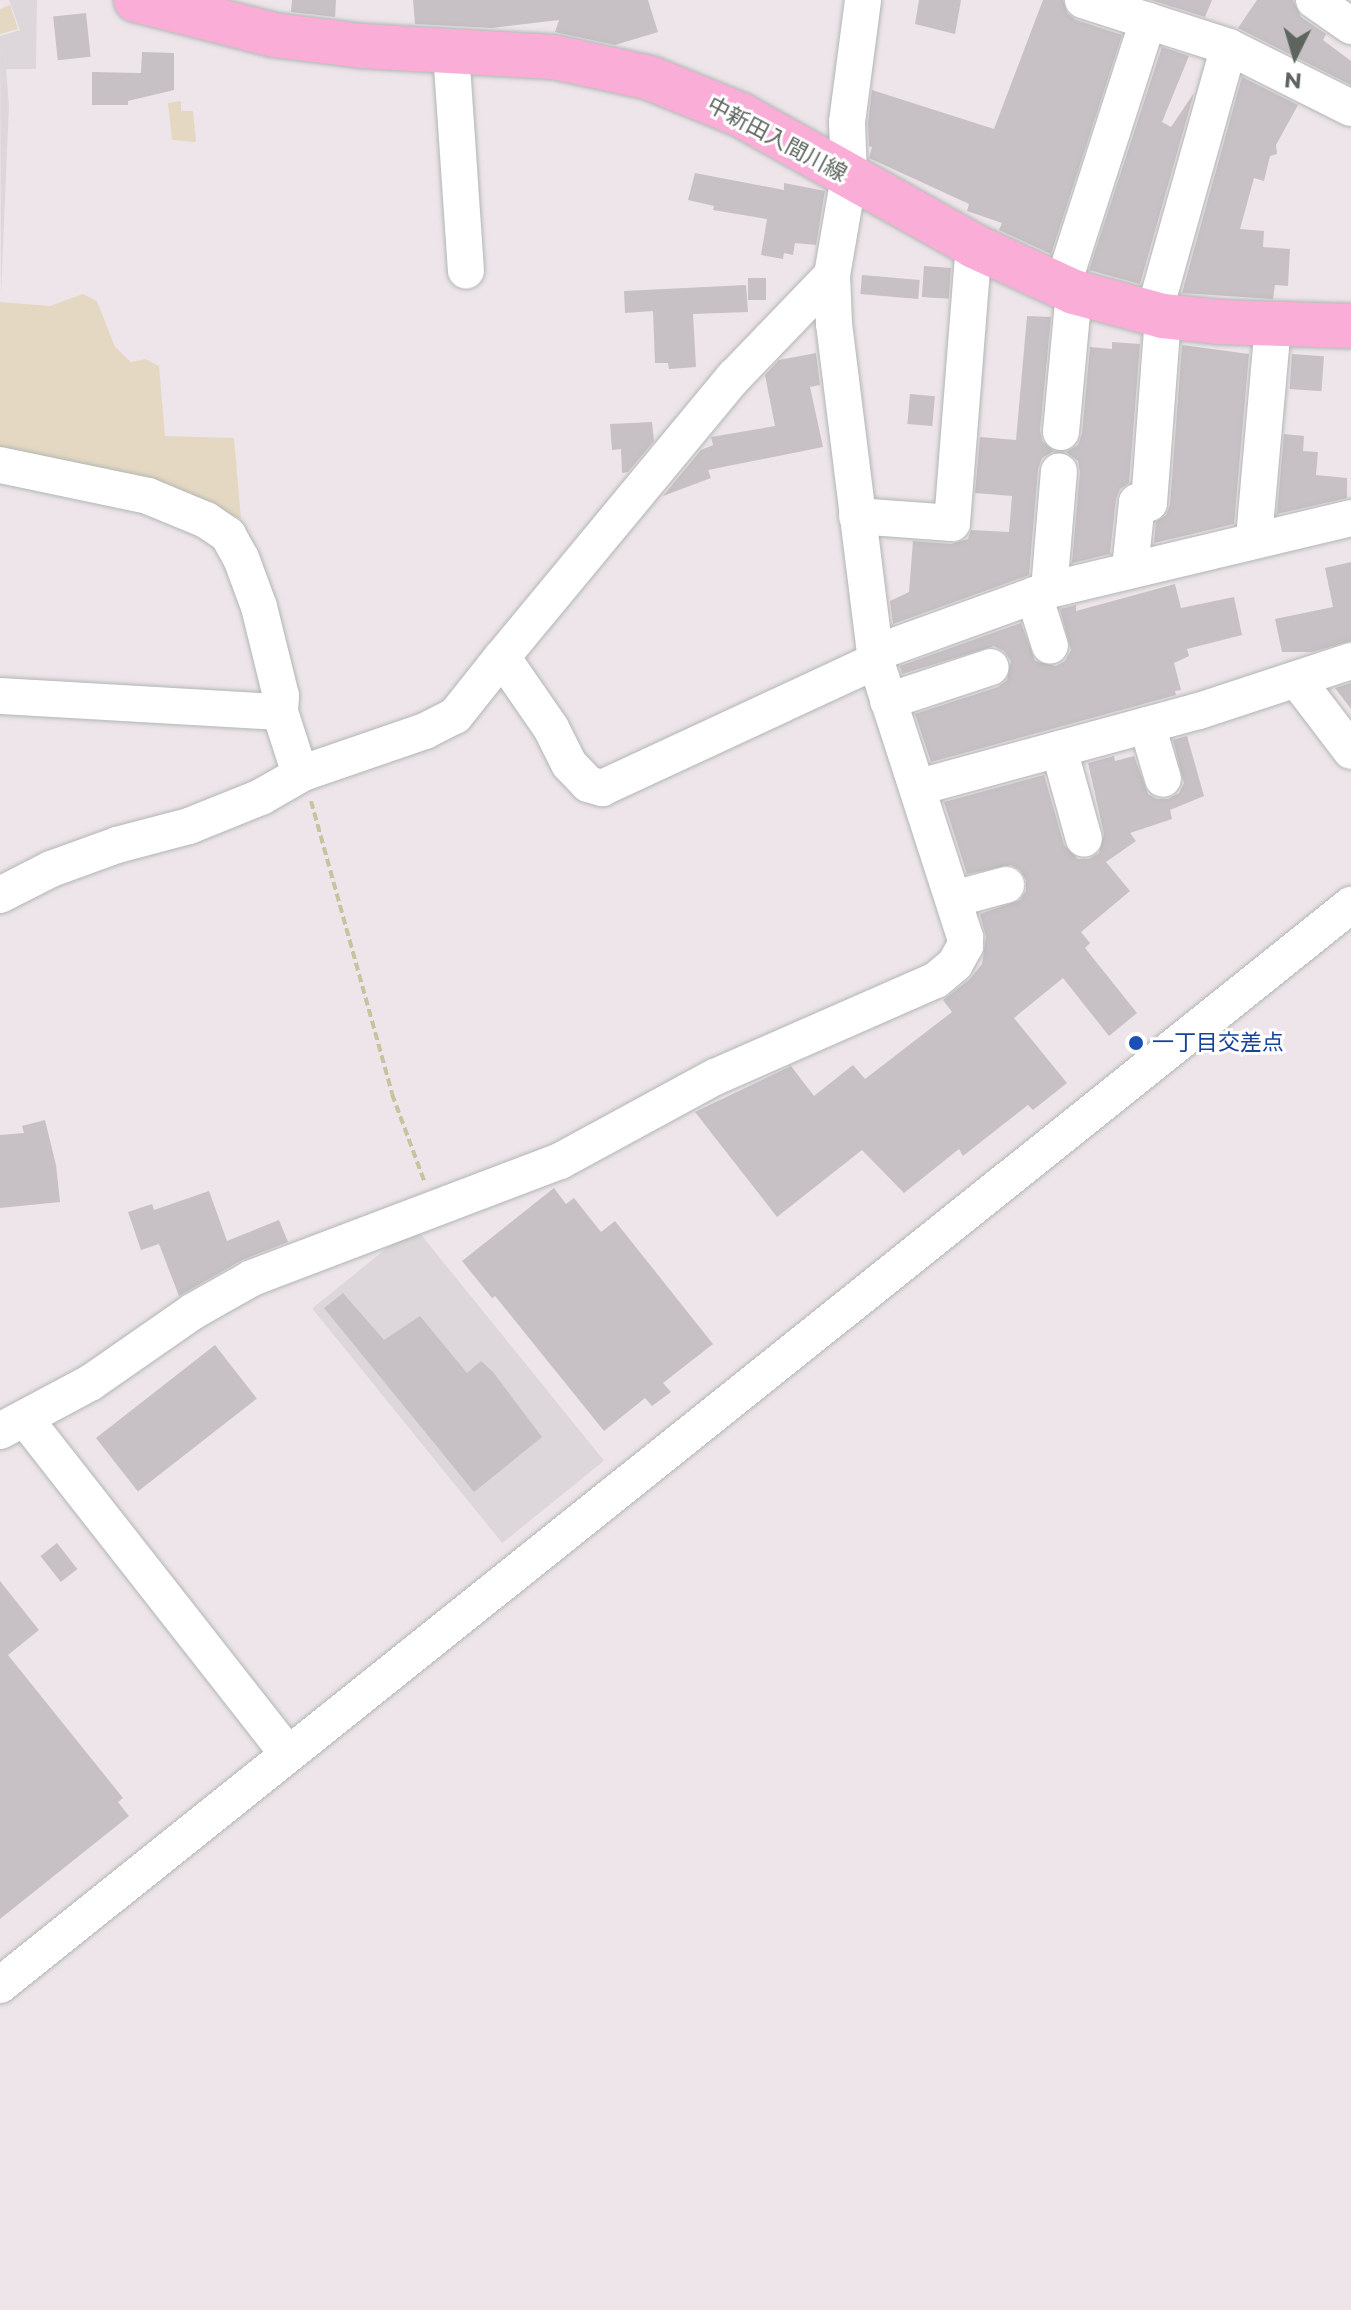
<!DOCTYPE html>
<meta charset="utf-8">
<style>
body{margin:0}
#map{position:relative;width:1351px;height:2310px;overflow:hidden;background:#eee5eb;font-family:Montserrat,"Noto Sans JP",sans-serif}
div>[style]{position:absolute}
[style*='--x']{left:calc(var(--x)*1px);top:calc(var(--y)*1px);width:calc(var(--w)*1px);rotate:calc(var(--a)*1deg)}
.industrial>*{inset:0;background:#ddd7db;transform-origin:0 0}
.green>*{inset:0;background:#e5d8c3}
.building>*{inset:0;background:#c7c0c5;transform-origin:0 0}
.path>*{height:4px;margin-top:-2px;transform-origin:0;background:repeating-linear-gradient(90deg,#c7c39e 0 8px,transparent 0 12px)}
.roads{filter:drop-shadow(0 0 2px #b1b7b2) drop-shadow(0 0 2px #b1b7b2)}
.minor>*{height:36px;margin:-18px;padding:0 18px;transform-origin:18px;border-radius:18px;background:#fff}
.major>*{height:44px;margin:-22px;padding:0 22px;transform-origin:22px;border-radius:22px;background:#faaed7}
.dots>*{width:22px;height:22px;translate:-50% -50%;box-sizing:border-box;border:4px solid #fff;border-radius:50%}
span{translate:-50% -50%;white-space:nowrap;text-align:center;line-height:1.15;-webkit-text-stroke:6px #fff;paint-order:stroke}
.street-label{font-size:22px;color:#5d655e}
.transit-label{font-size:22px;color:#164399}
.left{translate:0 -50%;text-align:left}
.north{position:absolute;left:1255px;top:16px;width:80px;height:80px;-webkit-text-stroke:6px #fff;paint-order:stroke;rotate:185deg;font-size:22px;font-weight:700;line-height:32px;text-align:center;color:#5d655e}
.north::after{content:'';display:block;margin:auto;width:28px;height:36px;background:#5d655e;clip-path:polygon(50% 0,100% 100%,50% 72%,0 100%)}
</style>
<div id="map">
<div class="industrial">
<i style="clip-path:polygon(9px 0,37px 0,36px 69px,6px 69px,9px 105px,1px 294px,0 36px,20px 30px)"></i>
<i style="left:414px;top:1226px;width:302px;height:131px;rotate:51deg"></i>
</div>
<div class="green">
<i style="clip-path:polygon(10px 5px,18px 29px,0 34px,0 9px)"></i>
<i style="clip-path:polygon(181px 101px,181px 111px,193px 111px,196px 142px,172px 140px,168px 103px)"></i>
<i style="clip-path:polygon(83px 294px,97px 301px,115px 347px,131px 362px,145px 359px,159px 366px,165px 436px,234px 438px,241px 519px,148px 486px,0 456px,0 302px,50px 306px)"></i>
</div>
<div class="building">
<i style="clip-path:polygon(292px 0,336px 0,335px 17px,291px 12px)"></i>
<i style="clip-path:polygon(413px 0,648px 0,658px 32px,615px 45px,555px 32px,559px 20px,492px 28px,415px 24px)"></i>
<i style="clip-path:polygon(919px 0,961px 0,955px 34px,915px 24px)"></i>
<i style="clip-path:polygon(1043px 0,1063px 0,1067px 13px,1076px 20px,1122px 35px,1051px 254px,999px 230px,1002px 223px,967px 211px,969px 204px,869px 158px,872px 147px,869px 146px,868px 123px,872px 90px,994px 129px)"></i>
<i style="clip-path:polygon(1151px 0,1212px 0,1205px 17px)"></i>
<i style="clip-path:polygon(1257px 0,1293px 0,1301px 17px,1326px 34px,1323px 40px,1351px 61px,1351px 85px,1238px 28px)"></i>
<i style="left:86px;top:13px;width:44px;height:33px;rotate:84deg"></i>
<i style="clip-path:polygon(1162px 47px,1189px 56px,1162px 122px,1171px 127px,1194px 93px,1140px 284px,1089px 270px)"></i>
<i style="clip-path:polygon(142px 52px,174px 53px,174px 90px,128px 101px,128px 105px,92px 105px,92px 72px,141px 73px)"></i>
<i style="clip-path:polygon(1242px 77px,1298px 105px,1276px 145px,1277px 154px,1270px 156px,1264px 181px,1254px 178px,1240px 229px,1264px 231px,1263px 247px,1290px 249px,1288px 286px,1275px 285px,1273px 299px,1182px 293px)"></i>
<i style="clip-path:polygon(695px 173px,784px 190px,784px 183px,825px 191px,816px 245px,795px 243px,793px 255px,784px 253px,783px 259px,761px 255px,767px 219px,713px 210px,714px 206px,688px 200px)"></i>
<i style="left:924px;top:266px;width:27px;height:31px;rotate:4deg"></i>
<i style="left:862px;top:275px;width:58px;height:19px;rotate:5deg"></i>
<i style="left:748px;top:278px;width:18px;height:22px"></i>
<i style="clip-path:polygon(746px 285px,748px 312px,693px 314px,696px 367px,669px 369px,668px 363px,655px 363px,653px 311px,625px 313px,624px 291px)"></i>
<i style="clip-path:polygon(1027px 316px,1051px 317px,1040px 430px,1042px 441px,1054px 451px,1042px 458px,1038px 469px,1029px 575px,893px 624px,890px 601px,909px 592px,913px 541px,951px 544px,968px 539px,971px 530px,1009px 532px,1012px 496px,975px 493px,980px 437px,1016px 440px)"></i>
<i style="clip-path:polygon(1112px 342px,1140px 344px,1129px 483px,1120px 489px,1116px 499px,1110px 554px,1072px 563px,1080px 472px,1078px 461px,1066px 452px,1078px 445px,1082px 434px,1090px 347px,1112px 349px)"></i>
<i style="clip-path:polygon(1182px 345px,1249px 354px,1234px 524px,1154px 543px,1156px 522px,1166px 515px,1170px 505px)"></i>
<i style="clip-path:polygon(816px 353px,820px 385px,810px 387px,823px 447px,708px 470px,711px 478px,663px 496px,701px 450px,713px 445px,711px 437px,775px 426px,765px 375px,779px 360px)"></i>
<i style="left:1292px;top:354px;width:32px;height:35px;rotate:4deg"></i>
<i style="left:910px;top:394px;width:25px;height:30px;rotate:5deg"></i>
<i style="clip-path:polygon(652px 422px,654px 441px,628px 472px,622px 473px,621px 449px,612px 450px,610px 424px)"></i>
<i style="clip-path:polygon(1284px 434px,1304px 436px,1303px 451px,1318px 452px,1316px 475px,1347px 478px,1347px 498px,1277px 514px)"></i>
<i style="clip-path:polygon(1351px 562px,1351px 641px,1312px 652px,1282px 652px,1275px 619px,1333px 607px,1325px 568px)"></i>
<i style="clip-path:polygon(1175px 584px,1181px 608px,1234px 597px,1242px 635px,1187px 649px,1189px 656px,1174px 663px,1181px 690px,1175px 691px,1176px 695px,931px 762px,915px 714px,998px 687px,1007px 680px,1011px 661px,1004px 651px,994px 646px,902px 674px,900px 666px,1021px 623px,1035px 661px,1056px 666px,1065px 661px,1071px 650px,1060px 609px,1076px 605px,1076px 611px)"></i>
<i style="clip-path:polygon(1351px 683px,1351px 709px,1335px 688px)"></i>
<i style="clip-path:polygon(1187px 736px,1204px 796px,1170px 810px,1172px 819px,1130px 833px,1136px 841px,1106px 862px,1130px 891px,1081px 932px,1090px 943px,1085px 948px,1137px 1013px,1109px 1036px,1063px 978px,1014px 1018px,1067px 1083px,1033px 1110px,1028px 1105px,963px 1156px,959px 1149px,904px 1193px,862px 1150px,777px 1217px,695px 1112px,791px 1066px,814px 1096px,853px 1065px,865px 1079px,952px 1012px,943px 1000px,969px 980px,982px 964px,986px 937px,980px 914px,1020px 900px,1026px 891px,1026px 880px,1020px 870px,1011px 865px,967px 874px,944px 802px,1044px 775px,1064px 845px,1078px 859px,1089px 859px,1099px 853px,1104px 834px,1088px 763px,1114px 756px,1115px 761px,1134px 756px,1148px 794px,1157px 799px,1168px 799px,1179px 793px,1184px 783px,1173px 740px)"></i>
<i style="clip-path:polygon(45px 1120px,56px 1165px,60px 1202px,0 1208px,0 1135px,24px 1133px,22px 1126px)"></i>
<i style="clip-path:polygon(554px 1188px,566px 1204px,574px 1198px,601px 1232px,615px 1221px,713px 1344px,663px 1383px,671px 1392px,652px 1406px,645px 1398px,604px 1431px,495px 1296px,492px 1298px,462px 1261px)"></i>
<i style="clip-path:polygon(209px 1191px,227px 1241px,279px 1220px,288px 1242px,242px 1260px,179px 1296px,159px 1244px,141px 1250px,128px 1212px,152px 1204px,154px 1210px)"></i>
<i style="clip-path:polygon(343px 1293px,384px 1340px,420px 1316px,467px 1373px,481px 1361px,493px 1372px,542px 1437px,474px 1492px,324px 1308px)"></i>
<i style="left:215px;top:1345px;width:68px;height:151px;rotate:52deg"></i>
<i style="left:57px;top:1543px;width:33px;height:21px;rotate:52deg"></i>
<i style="clip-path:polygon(0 1581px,39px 1630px,8px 1655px,123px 1798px,118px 1802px,129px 1816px,0 1919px)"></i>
</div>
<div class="path">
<i style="--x:311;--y:801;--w:304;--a:74.5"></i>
<i style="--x:392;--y:1094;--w:95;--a:69.7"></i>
</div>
<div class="roads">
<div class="minor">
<i style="--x:1083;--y:0;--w:68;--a:17.9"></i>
<i style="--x:1314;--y:0;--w:45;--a:35.1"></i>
<i style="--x:451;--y:51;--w:220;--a:86.1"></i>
<i style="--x:1062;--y:287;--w:280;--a:-72.1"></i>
<i style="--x:1148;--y:21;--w:85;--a:17.8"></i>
<i style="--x:1229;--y:47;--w:136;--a:26.6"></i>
<i style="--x:1154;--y:313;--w:276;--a:-74.3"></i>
<i style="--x:1061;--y:432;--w:141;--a:-84.7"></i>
<i style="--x:0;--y:465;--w:151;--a:11.8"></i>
<i style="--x:148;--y:496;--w:63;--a:22.5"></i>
<i style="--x:206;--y:520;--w:27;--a:34"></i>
<i style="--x:228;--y:535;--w:26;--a:61"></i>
<i style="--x:241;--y:558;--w:52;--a:69.8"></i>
<i style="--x:259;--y:607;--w:92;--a:76.1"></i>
<i style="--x:281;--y:696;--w:16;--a:94"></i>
<i style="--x:857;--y:516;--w:95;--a:4.2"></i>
<i style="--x:952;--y:523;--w:278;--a:-85.5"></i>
<i style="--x:1254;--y:538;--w:214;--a:-84.9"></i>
<i style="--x:1130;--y:569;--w:67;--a:-84"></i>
<i style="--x:1137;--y:502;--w:12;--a:5"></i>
<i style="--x:1149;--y:503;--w:188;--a:-85.7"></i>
<i style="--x:1049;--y:590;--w:119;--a:-85.2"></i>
<i style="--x:1034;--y:595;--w:53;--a:72.6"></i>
<i style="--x:875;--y:653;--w:185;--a:-19.9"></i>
<i style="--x:1049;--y:590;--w:310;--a:-13.4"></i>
<i style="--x:502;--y:657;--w:364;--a:-50.4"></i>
<i style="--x:734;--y:377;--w:141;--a:-46.1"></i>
<i style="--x:1297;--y:680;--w:89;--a:52.7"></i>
<i style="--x:0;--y:696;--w:280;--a:3.3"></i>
<i style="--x:280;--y:712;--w:65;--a:72.1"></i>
<i style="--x:888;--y:701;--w:108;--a:-18.3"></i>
<i style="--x:1147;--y:725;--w:56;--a:73.5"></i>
<i style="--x:1059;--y:749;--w:93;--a:74.5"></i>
<i style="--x:919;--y:787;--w:290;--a:-15.2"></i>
<i style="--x:1199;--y:711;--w:160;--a:-18.2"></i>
<i style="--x:0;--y:895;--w:57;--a:-27"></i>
<i style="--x:51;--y:869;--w:70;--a:-20"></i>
<i style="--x:117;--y:845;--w:74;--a:-14.8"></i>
<i style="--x:189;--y:826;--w:78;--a:-21.9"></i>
<i style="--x:261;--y:797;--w:48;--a:-29.7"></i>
<i style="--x:303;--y:773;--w:129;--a:-19"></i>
<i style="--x:425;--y:731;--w:34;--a:-27"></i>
<i style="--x:455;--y:716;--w:75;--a:-51.5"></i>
<i style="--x:502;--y:657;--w:86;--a:55.4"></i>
<i style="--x:551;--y:728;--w:40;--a:63.4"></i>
<i style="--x:569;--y:764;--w:28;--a:46"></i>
<i style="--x:588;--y:784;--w:15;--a:16"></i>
<i style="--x:602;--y:788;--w:302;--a:-24.9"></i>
<i style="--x:954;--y:899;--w:54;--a:-15.1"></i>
<i style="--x:26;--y:1420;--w:424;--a:51.9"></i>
<i style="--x:0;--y:1431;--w:102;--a:-28.1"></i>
<i style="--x:90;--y:1383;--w:124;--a:-34.8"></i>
<i style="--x:192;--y:1312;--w:69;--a:-29.5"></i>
<i style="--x:252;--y:1278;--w:329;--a:-20.8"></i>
<i style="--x:560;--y:1161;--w:176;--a:-28.5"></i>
<i style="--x:715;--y:1077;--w:241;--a:-23.7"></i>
<i style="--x:936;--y:980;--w:25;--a:-40"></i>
<i style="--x:955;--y:964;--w:21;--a:-61"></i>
<i style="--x:965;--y:946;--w:9;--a:-90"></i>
<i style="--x:965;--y:937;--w:290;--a:-107.9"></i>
<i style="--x:876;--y:661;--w:340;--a:-97.1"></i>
<i style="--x:834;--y:324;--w:49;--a:-92.3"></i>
<i style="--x:832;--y:275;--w:99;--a:-80.2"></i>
<i style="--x:849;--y:177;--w:55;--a:-92.1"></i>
<i style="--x:847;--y:122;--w:123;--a:-82.5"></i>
<i style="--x:0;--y:1985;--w:1730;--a:-38.64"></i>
</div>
<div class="major">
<i style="--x:136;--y:0;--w:142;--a:14.2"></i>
<i style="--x:274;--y:35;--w:89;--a:7.1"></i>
<i style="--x:362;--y:46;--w:192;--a:3.3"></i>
<i style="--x:554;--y:57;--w:98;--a:12.3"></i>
<i style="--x:650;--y:78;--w:98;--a:22.1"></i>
<i style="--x:741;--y:115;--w:267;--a:29.3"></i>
<i style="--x:974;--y:246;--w:110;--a:24.7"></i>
<i style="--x:1074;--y:292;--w:92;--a:15.1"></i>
<i style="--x:1163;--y:316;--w:56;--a:6.1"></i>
<i style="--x:1219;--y:322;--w:132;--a:1.7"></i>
</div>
</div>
<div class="dots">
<i style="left:1136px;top:1043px;background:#1a4fb4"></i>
</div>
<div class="street-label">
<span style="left:777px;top:139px;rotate:28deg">中新田入間川線</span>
</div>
<div class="transit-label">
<span class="left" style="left:1152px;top:1043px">一丁目交差点</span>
</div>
<div class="north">N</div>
</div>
